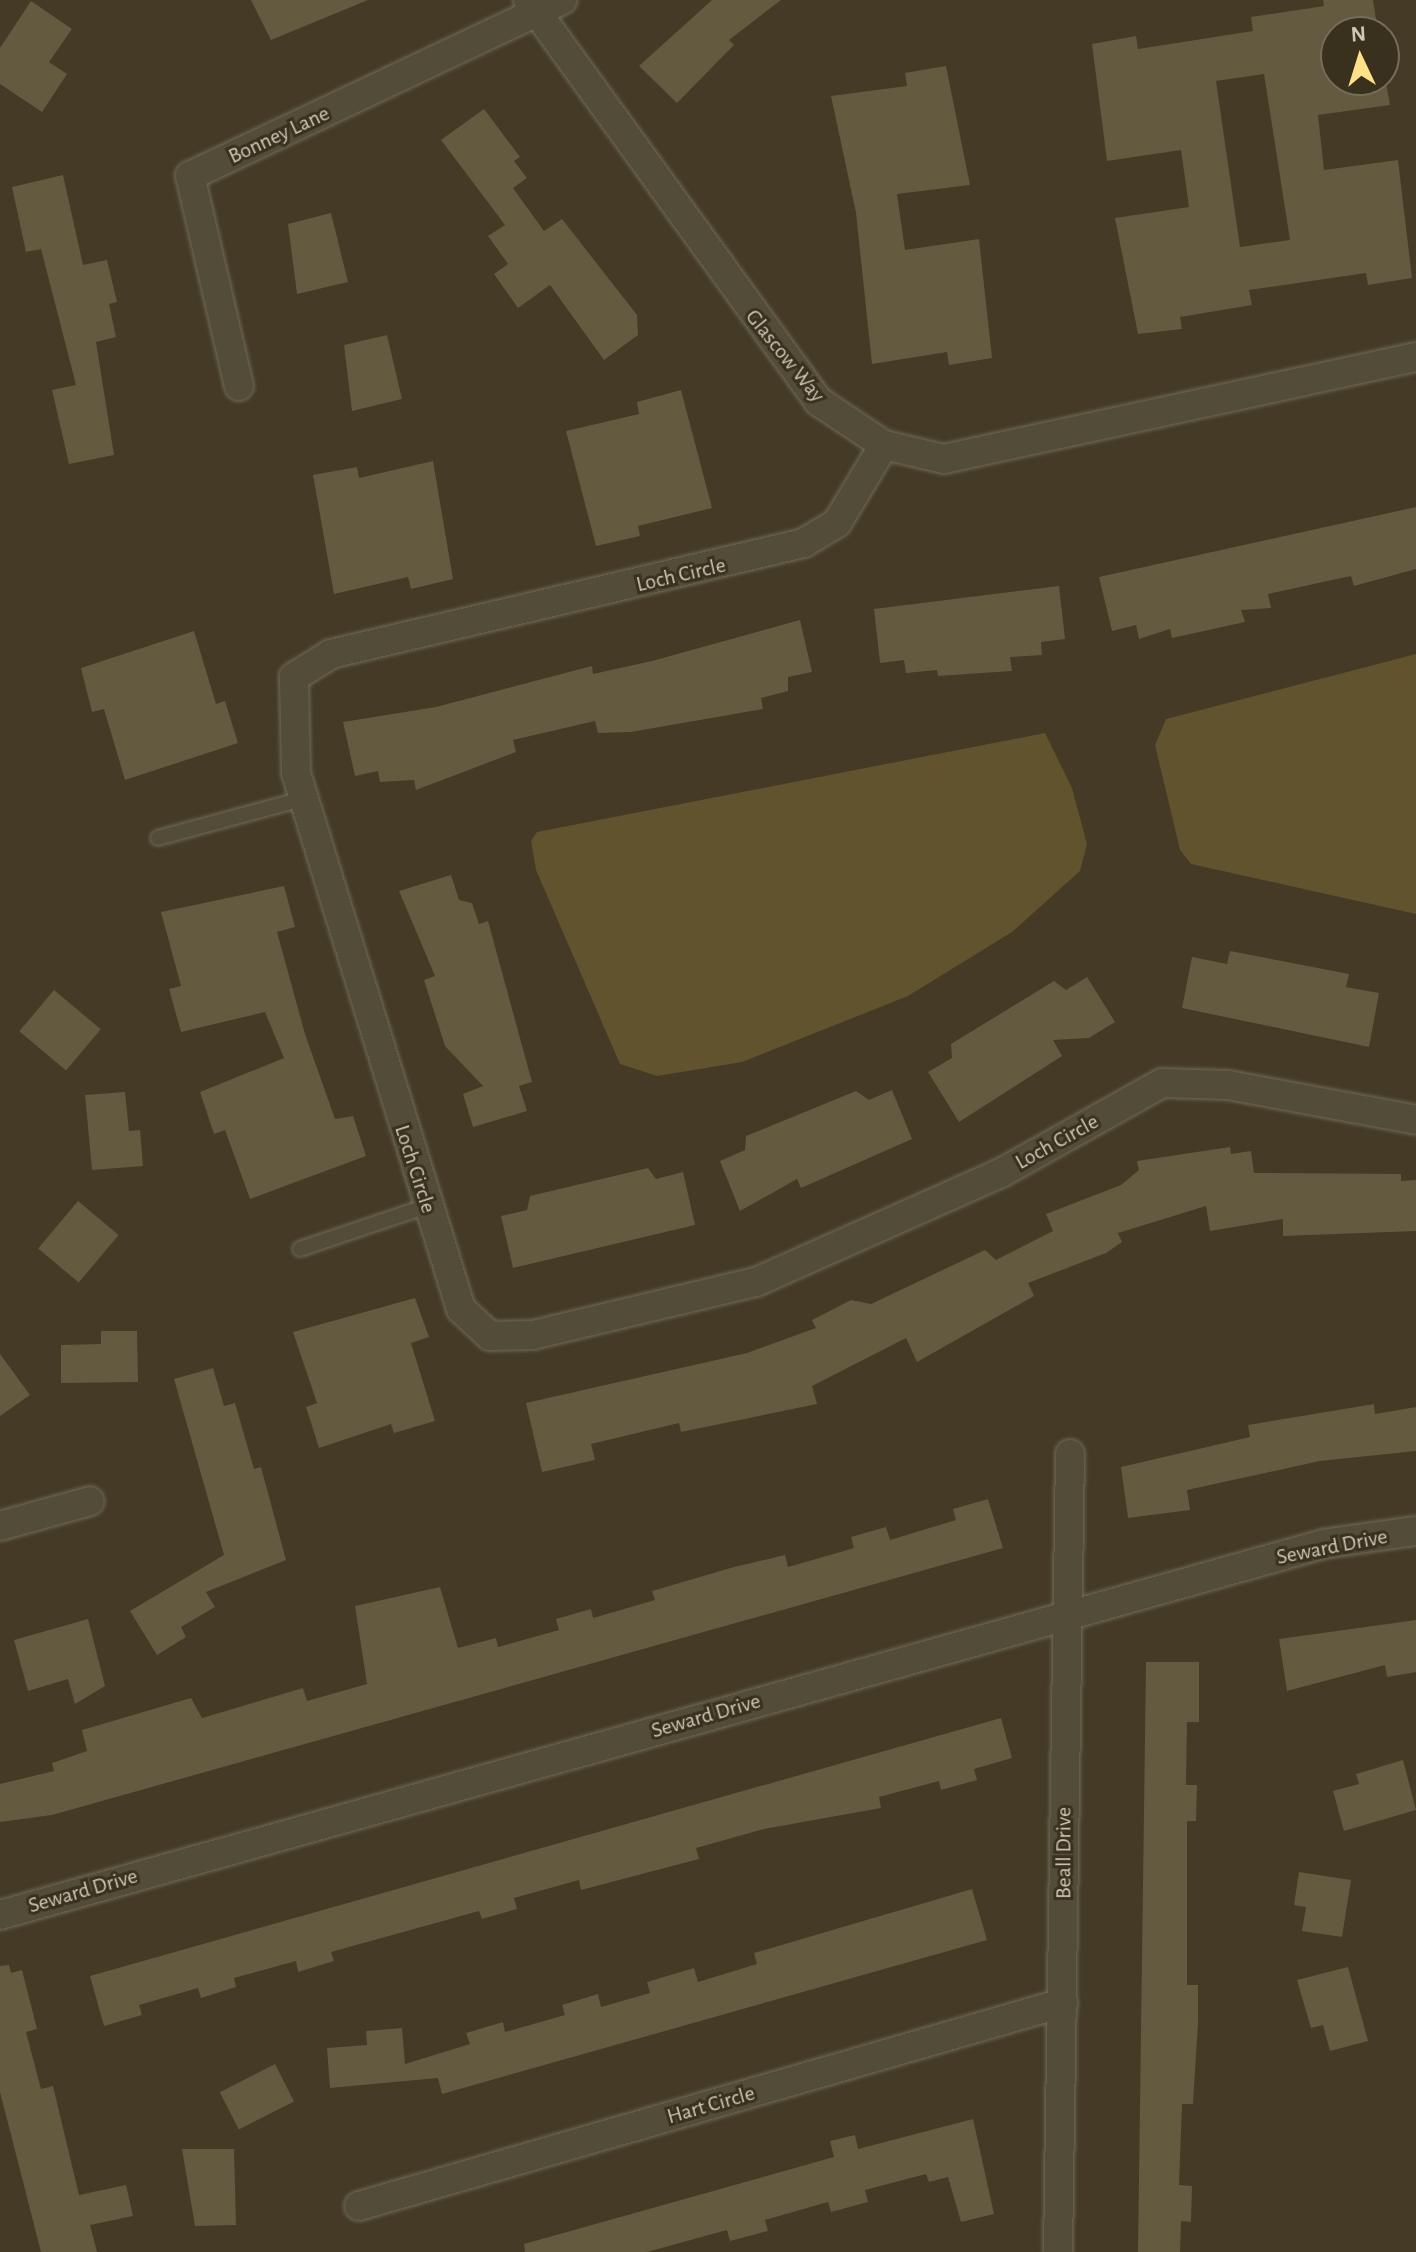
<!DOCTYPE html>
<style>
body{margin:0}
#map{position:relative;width:1416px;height:2252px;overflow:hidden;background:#443a25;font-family:"Alegreya Sans",sans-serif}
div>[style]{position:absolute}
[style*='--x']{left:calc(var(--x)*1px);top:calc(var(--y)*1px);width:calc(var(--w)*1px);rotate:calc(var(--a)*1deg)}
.water>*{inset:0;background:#61532e}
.building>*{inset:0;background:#635a40;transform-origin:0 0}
.roads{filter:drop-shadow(0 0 2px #706a57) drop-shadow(0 0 2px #706a57)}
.lane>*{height:14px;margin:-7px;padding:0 7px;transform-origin:7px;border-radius:7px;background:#534c39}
.street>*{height:28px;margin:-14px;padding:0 14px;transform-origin:14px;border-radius:14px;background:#534c39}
span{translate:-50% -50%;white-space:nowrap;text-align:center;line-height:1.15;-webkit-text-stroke:6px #39311e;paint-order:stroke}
.street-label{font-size:22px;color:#cdc7b6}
.north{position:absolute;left:1320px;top:16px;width:80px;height:80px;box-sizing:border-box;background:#39311e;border:2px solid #746d5b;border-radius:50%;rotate:356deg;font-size:22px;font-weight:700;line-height:32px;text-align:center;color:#cdc7b6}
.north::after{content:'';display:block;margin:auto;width:28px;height:36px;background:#ffe189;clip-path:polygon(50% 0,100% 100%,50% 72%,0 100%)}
</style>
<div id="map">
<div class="water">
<i style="clip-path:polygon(1416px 654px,1416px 914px,1191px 864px,1180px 850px,1155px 745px,1166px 719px)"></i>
<i style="clip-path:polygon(1045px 733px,1072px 788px,1087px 844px,1080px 871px,1012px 932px,908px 996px,742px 1062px,657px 1076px,620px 1064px,536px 870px,531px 841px,537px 832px)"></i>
</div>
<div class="building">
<i style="clip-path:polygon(251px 0,368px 0,271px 40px)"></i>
<i style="clip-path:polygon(712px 0,781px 0,729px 40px,734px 45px,677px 103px,639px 66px)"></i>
<i style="clip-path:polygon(evenodd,1323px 0,1373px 0,1378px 32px,1336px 32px,1336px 80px,1384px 80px,1384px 72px,1390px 105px,1318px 115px,1324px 170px,1398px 160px,1412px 278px,1368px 285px,1366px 273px,1249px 290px,1252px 305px,1180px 317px,1182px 329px,1138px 334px,1115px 218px,1189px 207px,1181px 150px,1107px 161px,1092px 44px,1136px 36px,1138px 49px,1253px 31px,1251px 17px,1324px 6px,1323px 0,1264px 74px,1290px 240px,1240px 247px,1216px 81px,1264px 74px)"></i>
<i style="clip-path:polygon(31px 1px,72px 29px,49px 62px,67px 74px,42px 112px,0 84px,0 48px)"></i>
<i style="clip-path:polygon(946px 66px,970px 185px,897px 194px,905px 250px,979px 239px,992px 358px,949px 365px,947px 352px,872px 364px,856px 213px,831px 96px,907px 86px,905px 73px)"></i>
<i style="clip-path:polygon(484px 109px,520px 157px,514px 161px,527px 178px,513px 188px,544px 231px,562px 219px,637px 315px,638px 335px,604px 360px,550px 285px,518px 308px,494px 274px,508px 264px,488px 236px,505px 225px,441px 140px)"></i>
<i style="clip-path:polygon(63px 175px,83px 265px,107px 260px,117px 302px,109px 304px,116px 337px,96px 342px,114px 455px,69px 464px,52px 390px,76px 385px,41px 249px,26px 252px,12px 187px)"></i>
<i style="clip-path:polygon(331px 213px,348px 282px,297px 294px,288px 224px)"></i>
<i style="clip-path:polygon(387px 335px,402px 399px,352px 411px,344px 345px)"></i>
<i style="clip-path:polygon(681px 390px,712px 508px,638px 526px,640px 536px,596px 546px,566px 431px,639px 414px,637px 402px)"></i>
<i style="clip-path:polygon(433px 461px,453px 579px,411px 589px,408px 577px,334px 594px,313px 475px,357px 467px,359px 478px)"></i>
<i style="clip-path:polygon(1416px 507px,1416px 569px,1354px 586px,1351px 576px,1268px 594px,1271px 608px,1241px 610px,1245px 622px,1172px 638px,1170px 629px,1139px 639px,1136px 625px,1112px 631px,1099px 577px)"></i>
<i style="clip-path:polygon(1059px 586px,1065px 639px,1041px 642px,1042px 655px,1010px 657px,1012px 671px,938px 676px,937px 670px,906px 673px,904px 660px,880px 663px,874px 609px)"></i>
<i style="clip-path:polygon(800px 620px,812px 672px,788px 677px,788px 691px,761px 698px,763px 709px,631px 732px,598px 733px,595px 721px,513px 740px,516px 752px,416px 790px,414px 780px,380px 782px,378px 771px,355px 776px,343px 722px,436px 707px,592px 666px,593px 674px,652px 661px)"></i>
<i style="clip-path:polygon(194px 631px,216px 704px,225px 701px,238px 743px,125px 780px,104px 709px,92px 712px,81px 668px)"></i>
<i style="clip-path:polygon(451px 875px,459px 900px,472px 903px,479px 924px,488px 921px,532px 1082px,519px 1086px,527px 1111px,473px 1127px,463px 1094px,483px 1086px,445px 1046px,424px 980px,435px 976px,399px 891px)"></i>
<i style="clip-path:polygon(284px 886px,295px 927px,277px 932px,305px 1034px,335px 1119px,353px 1116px,366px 1156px,250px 1199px,225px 1130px,214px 1134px,200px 1092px,284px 1058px,265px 1012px,181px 1032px,169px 989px,181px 986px,161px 912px)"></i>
<i style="clip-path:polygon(1230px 951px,1349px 974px,1346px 987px,1379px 993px,1369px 1047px,1182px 1008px,1192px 957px,1227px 964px)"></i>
<i style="clip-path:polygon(1087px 977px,1115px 1022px,1089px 1038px,1053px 1040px,1062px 1056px,959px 1122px,928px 1072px,952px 1058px,951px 1044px,1054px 981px,1066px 990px)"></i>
<i style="left:54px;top:990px;width:61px;height:54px;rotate:40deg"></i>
<i style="clip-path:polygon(892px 1090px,912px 1139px,801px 1188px,797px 1179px,740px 1211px,720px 1161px,745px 1150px,746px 1136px,856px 1091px,869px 1100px)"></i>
<i style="clip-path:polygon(125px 1092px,129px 1131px,140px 1130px,143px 1166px,92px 1170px,85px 1095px)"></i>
<i style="clip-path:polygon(1230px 1147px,1231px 1154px,1251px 1151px,1254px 1173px,1401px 1174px,1401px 1181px,1416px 1180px,1416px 1231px,1283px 1236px,1283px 1219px,1210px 1231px,1206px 1206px,1118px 1233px,1122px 1242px,1106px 1253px,1028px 1283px,1034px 1296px,917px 1362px,906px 1338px,812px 1386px,817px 1404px,681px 1432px,679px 1423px,591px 1444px,595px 1460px,542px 1472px,526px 1403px,747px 1353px,816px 1328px,812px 1320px,851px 1300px,871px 1304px,985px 1250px,996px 1260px,1053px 1231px,1046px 1214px,1121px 1185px,1139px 1170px,1137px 1161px)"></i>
<i style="clip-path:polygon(648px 1168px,656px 1179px,683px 1172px,695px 1225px,513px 1268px,501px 1216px,527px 1210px,530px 1196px)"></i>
<i style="left:78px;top:1201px;width:53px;height:62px;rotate:40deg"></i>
<i style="clip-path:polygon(415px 1298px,429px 1337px,411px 1343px,435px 1421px,394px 1433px,391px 1424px,319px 1448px,306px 1407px,317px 1403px,293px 1332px)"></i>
<i style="clip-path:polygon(101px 1331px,137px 1331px,138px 1382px,61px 1383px,61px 1345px,101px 1344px)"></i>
<i style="clip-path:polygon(0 1354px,30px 1395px,0 1416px)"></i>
<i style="clip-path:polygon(213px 1368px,224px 1406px,235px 1403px,254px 1469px,261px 1467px,286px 1560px,206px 1592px,215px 1607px,181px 1627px,186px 1637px,157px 1655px,130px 1611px,224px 1555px,174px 1379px)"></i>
<i style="clip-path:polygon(1374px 1404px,1375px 1414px,1416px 1407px,1416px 1451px,1320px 1461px,1187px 1490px,1190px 1510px,1128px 1518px,1121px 1467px,1250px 1437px,1248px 1425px)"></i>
<i style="clip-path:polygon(988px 1499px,1003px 1548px,52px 1815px,0 1822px,0 1784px,54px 1771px,52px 1763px,87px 1751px,82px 1730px,191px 1698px,202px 1718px,303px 1688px,307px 1701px,367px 1684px,355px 1606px,440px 1587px,458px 1648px,496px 1638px,498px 1647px,559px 1630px,556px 1619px,591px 1609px,593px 1618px,655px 1600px,652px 1591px,734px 1567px,785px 1555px,788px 1567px,854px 1548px,851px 1537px,886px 1527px,890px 1540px,956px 1520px,953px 1509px)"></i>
<i style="clip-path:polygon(88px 1619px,105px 1686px,75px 1704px,68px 1679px,28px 1691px,14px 1640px)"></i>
<i style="clip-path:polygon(1416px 1620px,1416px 1672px,1387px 1677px,1385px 1665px,1287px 1691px,1279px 1639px)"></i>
<i style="clip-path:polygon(1146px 1662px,1199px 1662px,1199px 1722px,1187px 1722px,1186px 1785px,1197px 1785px,1196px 1821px,1187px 1821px,1187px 1985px,1198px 1985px,1198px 2023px,1193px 2104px,1182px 2104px,1179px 2185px,1192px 2186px,1191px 2222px,1181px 2221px,1180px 2252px,1138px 2252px)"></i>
<i style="clip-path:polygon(1001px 1718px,1012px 1758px,974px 1769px,977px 1780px,941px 1790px,939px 1781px,879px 1797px,881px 1808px,764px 1829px,696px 1848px,699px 1859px,581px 1890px,579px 1880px,514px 1898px,517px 1909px,482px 1919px,479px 1911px,331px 1952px,334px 1961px,298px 1972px,296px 1961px,234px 1978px,236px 1987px,201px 1998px,198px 1988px,139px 2005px,142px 2015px,104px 2026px,90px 1976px)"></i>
<i style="clip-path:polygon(1403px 1760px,1416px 1810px,1344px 1831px,1333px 1791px,1359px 1784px,1356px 1774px)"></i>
<i style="clip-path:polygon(1299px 1872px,1351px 1880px,1342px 1937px,1302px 1931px,1306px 1907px,1294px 1905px)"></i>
<i style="clip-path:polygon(972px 1889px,987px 1940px,442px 2094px,438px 2078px,330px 2088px,327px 2048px,367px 2045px,366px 2031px,402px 2028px,405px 2064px,470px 2044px,466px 2033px,503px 2022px,505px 2032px,565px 2015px,562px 2005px,598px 1994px,601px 2007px,650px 1993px,647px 1982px,694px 1968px,698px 1982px,757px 1964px,754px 1953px)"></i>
<i style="clip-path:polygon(9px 1965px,11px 1973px,22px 1970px,37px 2029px,26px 2032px,41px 2089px,53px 2086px,79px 2195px,126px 2185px,133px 2216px,90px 2225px,97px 2252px,41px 2252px,0 2092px,0 1966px)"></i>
<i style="clip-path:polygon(1348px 1967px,1368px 2041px,1330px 2051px,1323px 2025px,1311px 2028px,1297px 1980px)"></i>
<i style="left:275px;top:2064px;width:42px;height:62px;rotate:63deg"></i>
<i style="clip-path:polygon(973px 2119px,994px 2214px,961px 2222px,948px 2177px,929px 2182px,926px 2174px,865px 2190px,868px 2202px,831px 2212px,828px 2202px,765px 2220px,768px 2231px,730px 2241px,727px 2230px,647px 2252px,525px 2252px,524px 2244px,834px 2157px,830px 2141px,855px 2135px,858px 2149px)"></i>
<i style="clip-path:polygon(182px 2149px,234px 2149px,236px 2225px,195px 2226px)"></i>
</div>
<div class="roads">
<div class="lane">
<i style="--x:158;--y:838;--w:150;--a:-15.1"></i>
<i style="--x:300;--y:1249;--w:134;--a:-18.7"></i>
</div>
<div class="street">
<i style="--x:528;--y:0;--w:495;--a:54.1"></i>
<i style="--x:818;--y:401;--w:79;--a:33.7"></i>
<i style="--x:884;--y:445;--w:62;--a:13.1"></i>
<i style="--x:944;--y:459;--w:483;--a:-12.2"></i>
<i style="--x:239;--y:386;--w:216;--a:-103.1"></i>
<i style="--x:190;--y:176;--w:412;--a:-25.3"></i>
<i style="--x:884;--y:445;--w:91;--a:121.1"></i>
<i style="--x:837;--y:523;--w:39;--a:149"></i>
<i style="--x:804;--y:543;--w:486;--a:166.8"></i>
<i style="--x:331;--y:654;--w:44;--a:148.1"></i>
<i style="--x:294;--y:677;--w:96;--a:88.8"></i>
<i style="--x:296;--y:773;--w:561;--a:72.89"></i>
<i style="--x:461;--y:1309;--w:40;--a:43"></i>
<i style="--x:490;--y:1336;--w:43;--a:-1.3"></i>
<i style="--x:533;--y:1335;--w:229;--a:-13.4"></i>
<i style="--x:756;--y:1282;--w:268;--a:-24"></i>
<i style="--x:1001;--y:1173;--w:184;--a:-29.2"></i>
<i style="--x:1162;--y:1083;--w:66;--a:1.7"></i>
<i style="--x:1228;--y:1085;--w:191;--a:10.5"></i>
<i style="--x:0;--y:1526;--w:93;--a:-15.5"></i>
<i style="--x:0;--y:1915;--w:1374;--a:-15.66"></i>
<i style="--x:1323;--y:1544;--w:94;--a:-8"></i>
<i style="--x:359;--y:2206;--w:733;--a:-16.09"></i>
<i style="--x:1058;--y:2252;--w:798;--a:-89.14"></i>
</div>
</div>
<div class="street-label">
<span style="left:279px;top:135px;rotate:-25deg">Bonney Lane</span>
<span style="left:785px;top:356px;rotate:51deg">Glascow Way</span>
<span style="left:681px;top:575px;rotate:-13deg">Loch Circle</span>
<span style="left:1057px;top:1142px;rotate:-29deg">Loch Circle</span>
<span style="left:415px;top:1169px;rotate:72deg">Loch Circle</span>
<span style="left:1332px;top:1547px;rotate:-11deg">Seward Drive</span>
<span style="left:706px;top:1716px;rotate:-16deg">Seward Drive</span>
<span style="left:1064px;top:1853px;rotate:-90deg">Beall Drive</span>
<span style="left:83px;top:1891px;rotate:-16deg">Seward Drive</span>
<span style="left:711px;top:2105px;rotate:-16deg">Hart Circle</span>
</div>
<div class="north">N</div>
</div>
